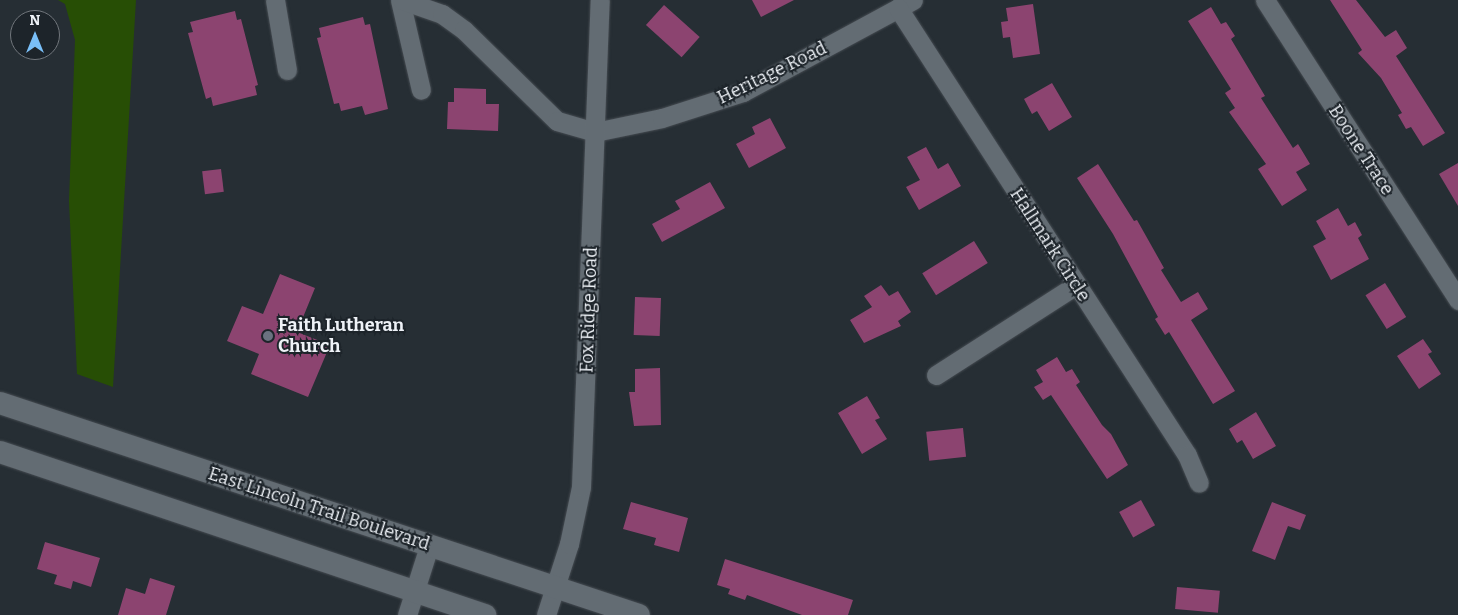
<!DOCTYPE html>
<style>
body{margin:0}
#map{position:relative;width:1458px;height:615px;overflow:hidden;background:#262e34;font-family:Bitter,serif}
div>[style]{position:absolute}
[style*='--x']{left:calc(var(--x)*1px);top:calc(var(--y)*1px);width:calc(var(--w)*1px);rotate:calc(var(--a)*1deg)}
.green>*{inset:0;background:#274e05}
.building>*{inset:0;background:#8c4470;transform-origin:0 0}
.roads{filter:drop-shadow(0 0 1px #454b51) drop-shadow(0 0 1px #454b51)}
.minor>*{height:19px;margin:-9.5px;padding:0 9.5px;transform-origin:9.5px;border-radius:9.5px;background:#636c73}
.tertiary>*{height:22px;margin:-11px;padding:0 11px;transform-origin:11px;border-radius:11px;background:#636c73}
.dots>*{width:14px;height:14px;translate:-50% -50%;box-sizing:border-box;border:2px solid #1d242a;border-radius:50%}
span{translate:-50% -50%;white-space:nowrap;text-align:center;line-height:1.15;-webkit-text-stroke:4px #1d242a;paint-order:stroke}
.street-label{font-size:18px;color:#eef2f7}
.poi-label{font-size:18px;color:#eef2f7;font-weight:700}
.left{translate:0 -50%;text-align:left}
.north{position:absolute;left:10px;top:10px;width:50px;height:50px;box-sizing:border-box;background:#1d242a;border:1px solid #71767c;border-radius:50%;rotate:0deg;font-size:14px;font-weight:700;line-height:20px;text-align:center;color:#eef2f7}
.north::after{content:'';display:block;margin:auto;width:18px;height:22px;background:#79bff8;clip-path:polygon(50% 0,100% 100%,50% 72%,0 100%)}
</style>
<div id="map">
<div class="green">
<i style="clip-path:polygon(58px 0,136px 0,113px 387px,77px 374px,69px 201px,75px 40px,65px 4px)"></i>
</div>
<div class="building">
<i style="clip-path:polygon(752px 0,794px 0,761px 17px)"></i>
<i style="clip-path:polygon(1330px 0,1356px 0,1385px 37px,1396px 30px,1407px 48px,1396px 56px,1445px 133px,1423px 146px,1411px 127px,1406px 129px,1398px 115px,1402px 113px,1381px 78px,1358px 53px,1362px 50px)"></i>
<i style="clip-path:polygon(1033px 4px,1040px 54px,1013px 58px,1010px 37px,1003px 38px,1001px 22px,1008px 21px,1006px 8px)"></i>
<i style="left:664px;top:5px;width:48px;height:27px;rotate:42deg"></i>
<i style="clip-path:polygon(1211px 7px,1221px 24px,1226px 22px,1235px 36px,1231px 39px,1265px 96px,1261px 98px,1293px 148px,1298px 144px,1310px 164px,1296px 172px,1307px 190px,1282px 206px,1258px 169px,1266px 164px,1229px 112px,1235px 108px,1225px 93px,1231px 89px,1188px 21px)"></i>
<i style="clip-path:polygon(235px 11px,237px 20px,241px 19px,258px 85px,255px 86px,257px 95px,213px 106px,211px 97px,206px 99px,195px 59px,188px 33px,193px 32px,190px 22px)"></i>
<i style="clip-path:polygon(363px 17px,365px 25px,370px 24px,388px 109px,365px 115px,362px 106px,341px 111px,339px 103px,334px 104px,317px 38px,321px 37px,319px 28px)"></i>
<i style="clip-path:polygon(1052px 83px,1072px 117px,1049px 131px,1037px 111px,1032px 114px,1024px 99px)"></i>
<i style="clip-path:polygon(454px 88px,486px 89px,486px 104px,499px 104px,498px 131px,447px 129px,448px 102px,454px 102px)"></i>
<i style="clip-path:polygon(770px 118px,786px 148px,749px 168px,736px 144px,755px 134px,752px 127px)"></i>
<i style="clip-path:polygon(926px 147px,938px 169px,948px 163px,961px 186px,919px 210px,906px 187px,920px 180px,907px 157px)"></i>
<i style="clip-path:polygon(1458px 163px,1458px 206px,1439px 174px)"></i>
<i style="clip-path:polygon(1098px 164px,1134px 221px,1137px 220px,1164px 268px,1161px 270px,1181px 302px,1198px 292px,1208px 309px,1191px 320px,1235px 391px,1213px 404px,1169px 332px,1165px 335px,1155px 319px,1158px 317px,1113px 234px,1077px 178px)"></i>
<i style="left:221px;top:169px;width:23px;height:19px;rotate:83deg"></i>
<i style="clip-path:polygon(710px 182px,725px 208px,662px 242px,652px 224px,680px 209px,675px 201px)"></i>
<i style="clip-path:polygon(1338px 208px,1348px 226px,1355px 222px,1362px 235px,1358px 238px,1369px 259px,1331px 280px,1313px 246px,1326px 239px,1316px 221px)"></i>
<i style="left:974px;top:241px;width:26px;height:61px;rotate:58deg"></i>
<i style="clip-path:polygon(280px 274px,315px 288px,297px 332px,330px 345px,308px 397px,251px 374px,259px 354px,227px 341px,242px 306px,263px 314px)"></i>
<i style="left:1385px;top:283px;width:40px;height:23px;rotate:58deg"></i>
<i style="clip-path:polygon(881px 285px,889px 296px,898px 291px,911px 312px,898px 321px,901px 326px,864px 343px,850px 320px,872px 307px,864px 296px)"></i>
<i style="left:635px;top:297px;width:26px;height:38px;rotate:2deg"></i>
<i style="clip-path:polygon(1423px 339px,1432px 352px,1428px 354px,1441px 374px,1419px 389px,1397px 356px)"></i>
<i style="clip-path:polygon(1057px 357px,1066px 372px,1072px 369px,1080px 382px,1076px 385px,1102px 425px,1111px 434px,1128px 465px,1107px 479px,1051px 395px,1043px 400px,1034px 387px,1043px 382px,1036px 370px)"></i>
<i style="clip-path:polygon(660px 368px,661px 425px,634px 426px,629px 392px,635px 392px,635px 369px)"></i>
<i style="clip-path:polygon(867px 396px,880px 418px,875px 420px,887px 439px,862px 454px,838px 413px)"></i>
<i style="clip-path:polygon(1256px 412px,1276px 446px,1253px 459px,1242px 440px,1237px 443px,1229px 429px)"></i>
<i style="left:963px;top:428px;width:29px;height:37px;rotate:84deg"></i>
<i style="left:1141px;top:500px;width:29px;height:25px;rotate:61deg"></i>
<i style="clip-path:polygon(631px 502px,688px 518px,679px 552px,654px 545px,656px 538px,623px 529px)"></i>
<i style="clip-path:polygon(1272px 502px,1306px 515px,1300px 530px,1288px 526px,1275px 560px,1252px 551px)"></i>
<i style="clip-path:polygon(45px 542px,100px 558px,91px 587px,73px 581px,71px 589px,54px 584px,57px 575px,37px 569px)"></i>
<i style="clip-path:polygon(725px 559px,853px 600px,848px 615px,802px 615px,747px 595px,745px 600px,728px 594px,730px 589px,717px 585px)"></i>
<i style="clip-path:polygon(150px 578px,175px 586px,166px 615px,118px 615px,126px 588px,145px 594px)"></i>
<i style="left:1177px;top:587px;width:43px;height:22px;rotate:5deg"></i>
</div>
<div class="roads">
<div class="minor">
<i style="--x:275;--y:0;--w:71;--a:80.3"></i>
<i style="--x:400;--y:0;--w:92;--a:76.9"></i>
<i style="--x:402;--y:0;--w:42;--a:19.3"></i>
<i style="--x:442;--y:14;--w:27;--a:36"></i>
<i style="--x:464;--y:30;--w:130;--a:44.4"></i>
<i style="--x:557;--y:121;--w:40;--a:16"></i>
<i style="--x:595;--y:132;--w:68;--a:-11.8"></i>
<i style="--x:662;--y:118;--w:85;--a:-17.8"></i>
<i style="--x:743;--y:92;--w:193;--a:-28.4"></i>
<i style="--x:1265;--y:0;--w:357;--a:57.2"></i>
<i style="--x:898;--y:8;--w:532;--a:57.12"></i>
<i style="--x:1187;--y:455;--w:30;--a:67"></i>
<i style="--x:936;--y:375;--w:166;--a:-32.7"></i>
<i style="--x:407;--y:615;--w:72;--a:-72.3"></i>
<i style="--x:546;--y:615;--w:75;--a:-72.1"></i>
<i style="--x:569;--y:544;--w:58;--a:-78.1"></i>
<i style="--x:581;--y:487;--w:487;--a:-87.8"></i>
</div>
<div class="tertiary">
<i style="--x:0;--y:403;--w:673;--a:18.35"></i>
<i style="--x:0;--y:452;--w:512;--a:18.58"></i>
</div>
</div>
<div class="dots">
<i style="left:268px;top:336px;background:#6b7280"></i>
</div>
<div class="street-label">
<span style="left:772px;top:73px;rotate:-26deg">Heritage Road</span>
<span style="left:1361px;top:150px;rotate:57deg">Boone Trace</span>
<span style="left:1050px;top:245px;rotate:57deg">Hallmark Circle</span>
<span style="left:589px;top:310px;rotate:-88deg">Fox Ridge Road</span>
<span style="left:319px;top:509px;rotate:18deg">East Lincoln Trail Boulevard</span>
</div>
<div class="poi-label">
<span class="left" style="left:278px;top:336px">Faith Lutheran<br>Church</span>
</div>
<div class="north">N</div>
</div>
